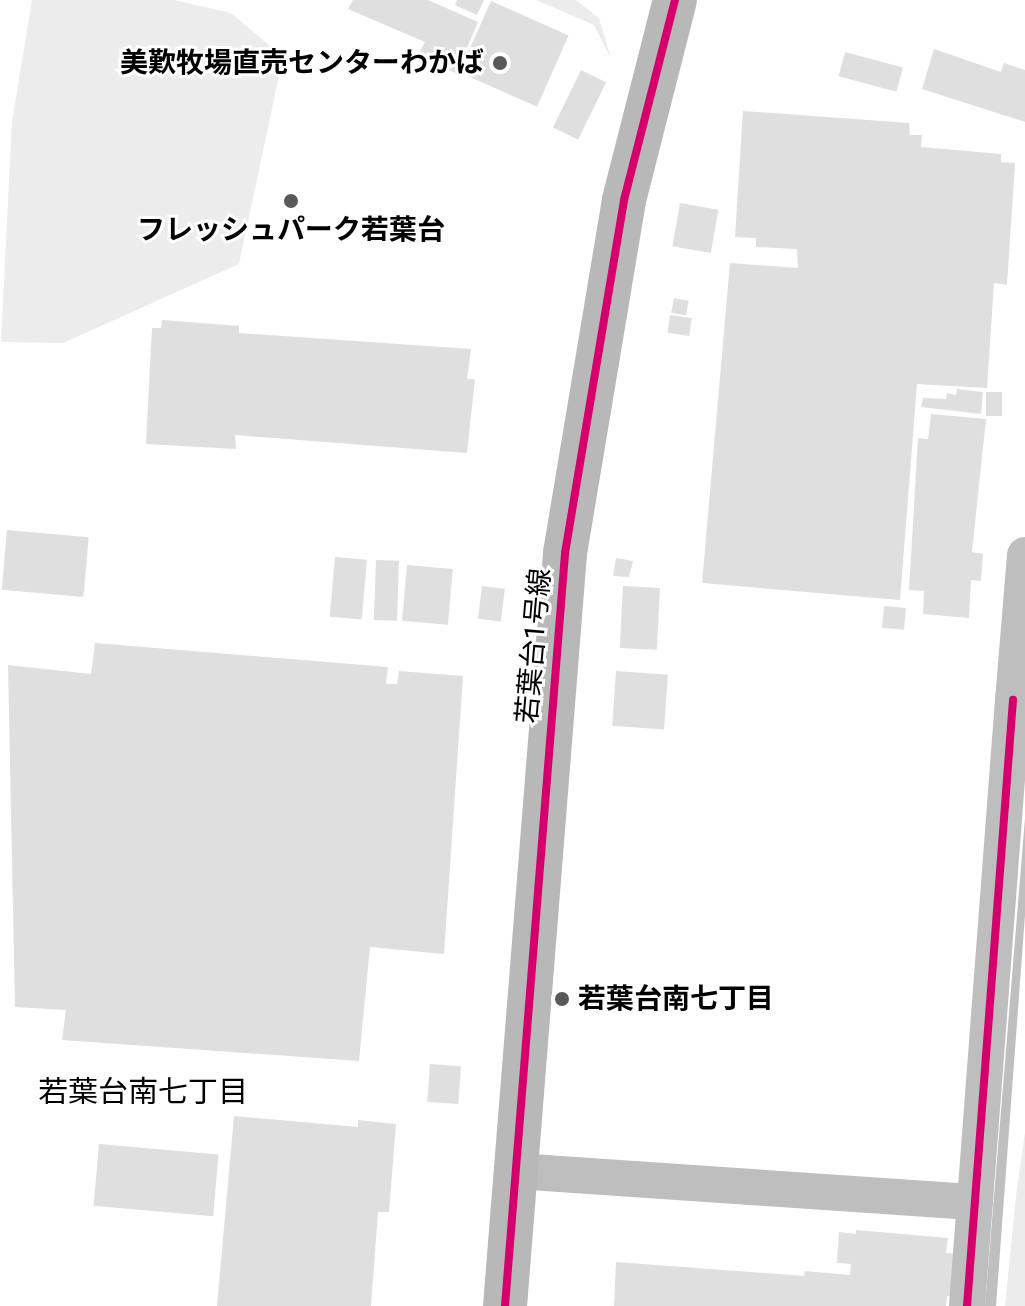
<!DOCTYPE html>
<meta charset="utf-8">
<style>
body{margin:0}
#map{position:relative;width:1025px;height:1306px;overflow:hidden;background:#fff;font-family:Roboto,"Noto Sans JP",sans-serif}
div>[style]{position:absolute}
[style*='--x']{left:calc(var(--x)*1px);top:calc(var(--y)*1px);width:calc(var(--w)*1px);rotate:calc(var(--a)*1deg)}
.green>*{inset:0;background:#ececec}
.water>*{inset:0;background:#bfbfbf}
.building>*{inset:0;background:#dfdfdf;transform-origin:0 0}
.street>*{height:36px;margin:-18px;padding:0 18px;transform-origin:18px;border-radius:18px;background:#bebebe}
.secondary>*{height:44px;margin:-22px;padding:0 22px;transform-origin:22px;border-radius:22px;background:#b8b8b8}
.cycleway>*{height:8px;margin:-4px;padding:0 4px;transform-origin:4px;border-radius:4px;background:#d6006c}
.dots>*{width:22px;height:22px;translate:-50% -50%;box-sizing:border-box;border:4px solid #fff;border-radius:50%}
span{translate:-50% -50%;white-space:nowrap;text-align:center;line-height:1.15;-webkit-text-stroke:6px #fff;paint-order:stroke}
.poi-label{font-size:28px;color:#000;font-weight:700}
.right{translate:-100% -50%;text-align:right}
.left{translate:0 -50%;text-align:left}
.street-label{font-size:28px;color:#000}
.neighbourhood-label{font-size:30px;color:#000}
</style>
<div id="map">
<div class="green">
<i style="clip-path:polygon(32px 0,174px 0,231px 13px,283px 57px,239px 264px,63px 343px,1px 342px,12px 122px)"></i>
<i style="clip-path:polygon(536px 0,576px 0,599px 18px,611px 59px,594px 25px)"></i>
<i style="clip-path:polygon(1025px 1132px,1025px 1306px,1005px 1306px,1016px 1196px)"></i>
</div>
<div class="water">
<i style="clip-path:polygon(1025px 818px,1025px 915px,996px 1306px,985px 1306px)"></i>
</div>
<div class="building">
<i style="clip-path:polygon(353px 0,428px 0,478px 22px,456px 73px,417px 57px,425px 42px,348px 9px)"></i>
<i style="clip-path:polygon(457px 0,484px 0,477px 15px,455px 5px)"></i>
<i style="left:491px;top:1px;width:85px;height:78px;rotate:24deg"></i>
<i style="clip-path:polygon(934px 49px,1001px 72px,1004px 63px,1025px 70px,1025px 122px,922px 89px)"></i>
<i style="left:845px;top:52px;width:60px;height:25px;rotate:15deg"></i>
<i style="left:581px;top:70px;width:28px;height:64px;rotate:26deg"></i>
<i style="clip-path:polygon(743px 111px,909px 123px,910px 135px,922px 135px,921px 147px,1001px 154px,1001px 162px,1015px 163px,1007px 285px,994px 283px,987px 388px,917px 384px,900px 600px,702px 583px,730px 263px,798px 268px,797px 249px,756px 247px,756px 238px,735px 237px)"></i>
<i style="left:680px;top:203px;width:39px;height:44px;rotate:10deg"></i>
<i style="left:674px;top:298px;width:15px;height:15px;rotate:11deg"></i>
<i style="left:670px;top:315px;width:22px;height:18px;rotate:8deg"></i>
<i style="clip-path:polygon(162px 320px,239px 326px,239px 333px,471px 349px,467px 379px,475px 379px,467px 453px,235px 435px,236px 449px,146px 444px,152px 328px,161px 328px)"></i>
<i style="clip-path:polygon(957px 389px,983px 392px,981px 414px,921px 407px,923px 398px,946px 399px,947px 393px,956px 395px)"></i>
<i style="left:986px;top:392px;width:16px;height:24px"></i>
<i style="clip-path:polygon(931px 414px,986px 419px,972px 552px,983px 554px,981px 581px,971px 580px,969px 618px,923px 614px,924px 591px,909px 590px,918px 438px,928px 439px)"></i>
<i style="left:7px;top:530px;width:82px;height:60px;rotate:5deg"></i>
<i style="left:335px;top:557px;width:32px;height:60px;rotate:5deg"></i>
<i style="clip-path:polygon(616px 558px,633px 561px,629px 577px,613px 576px)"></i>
<i style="left:376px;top:560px;width:23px;height:60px;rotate:2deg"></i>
<i style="left:407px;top:565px;width:46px;height:56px;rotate:5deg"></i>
<i style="left:482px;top:586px;width:23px;height:33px;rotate:7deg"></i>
<i style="left:623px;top:586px;width:37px;height:62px;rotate:3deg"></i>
<i style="left:884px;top:606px;width:22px;height:22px;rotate:5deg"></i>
<i style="clip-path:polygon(95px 643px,388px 667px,386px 684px,397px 684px,399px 671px,463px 676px,444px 954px,370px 947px,359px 1061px,62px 1040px,66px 1010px,15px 1007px,8px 665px,91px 674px)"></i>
<i style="left:616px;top:671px;width:52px;height:55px;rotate:4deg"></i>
<i style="left:430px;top:1064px;width:31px;height:38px;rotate:4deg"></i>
<i style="clip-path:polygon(234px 1116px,358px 1127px,358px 1120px,396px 1124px,389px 1212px,378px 1212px,371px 1306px,217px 1306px)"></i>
<i style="left:99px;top:1144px;width:120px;height:62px;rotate:5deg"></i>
<i style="clip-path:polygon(856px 1230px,948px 1238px,946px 1253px,959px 1254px,955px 1297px,947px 1296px,946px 1306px,614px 1306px,616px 1262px,804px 1276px,805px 1271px,850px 1275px,851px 1264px,837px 1263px,839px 1232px,856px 1234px)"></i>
</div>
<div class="street">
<i style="--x:1025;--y:555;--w:145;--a:94.7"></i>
<i style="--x:1013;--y:700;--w:12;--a:9"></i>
<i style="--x:516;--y:1171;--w:460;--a:3.9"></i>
<i style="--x:967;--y:1306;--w:608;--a:-85.66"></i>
</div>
<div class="secondary">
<i style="--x:505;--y:1306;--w:755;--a:-85.44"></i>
<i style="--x:565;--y:553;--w:358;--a:-80.5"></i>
<i style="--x:624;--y:200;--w:206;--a:-75.7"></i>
</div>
<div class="cycleway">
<i style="--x:505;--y:1306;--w:755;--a:-85.44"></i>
<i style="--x:565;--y:553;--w:358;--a:-80.5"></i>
<i style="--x:624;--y:200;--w:206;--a:-75.7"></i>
<i style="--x:967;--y:1306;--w:608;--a:-85.66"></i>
</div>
<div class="dots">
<i style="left:500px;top:63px;background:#595959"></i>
<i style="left:291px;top:201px;background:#595959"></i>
<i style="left:562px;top:999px;background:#595959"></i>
</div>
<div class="poi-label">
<span class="right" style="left:484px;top:63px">美歎牧場直売センターわかば</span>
<span style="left:291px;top:230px">フレッシュパーク若葉台</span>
<span class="left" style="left:578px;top:999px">若葉台南七丁目</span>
</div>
<div class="street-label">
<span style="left:534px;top:646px;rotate:-85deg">若葉台1号線</span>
</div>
<div class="neighbourhood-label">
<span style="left:143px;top:1092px">若葉台南七丁目</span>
</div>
</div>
